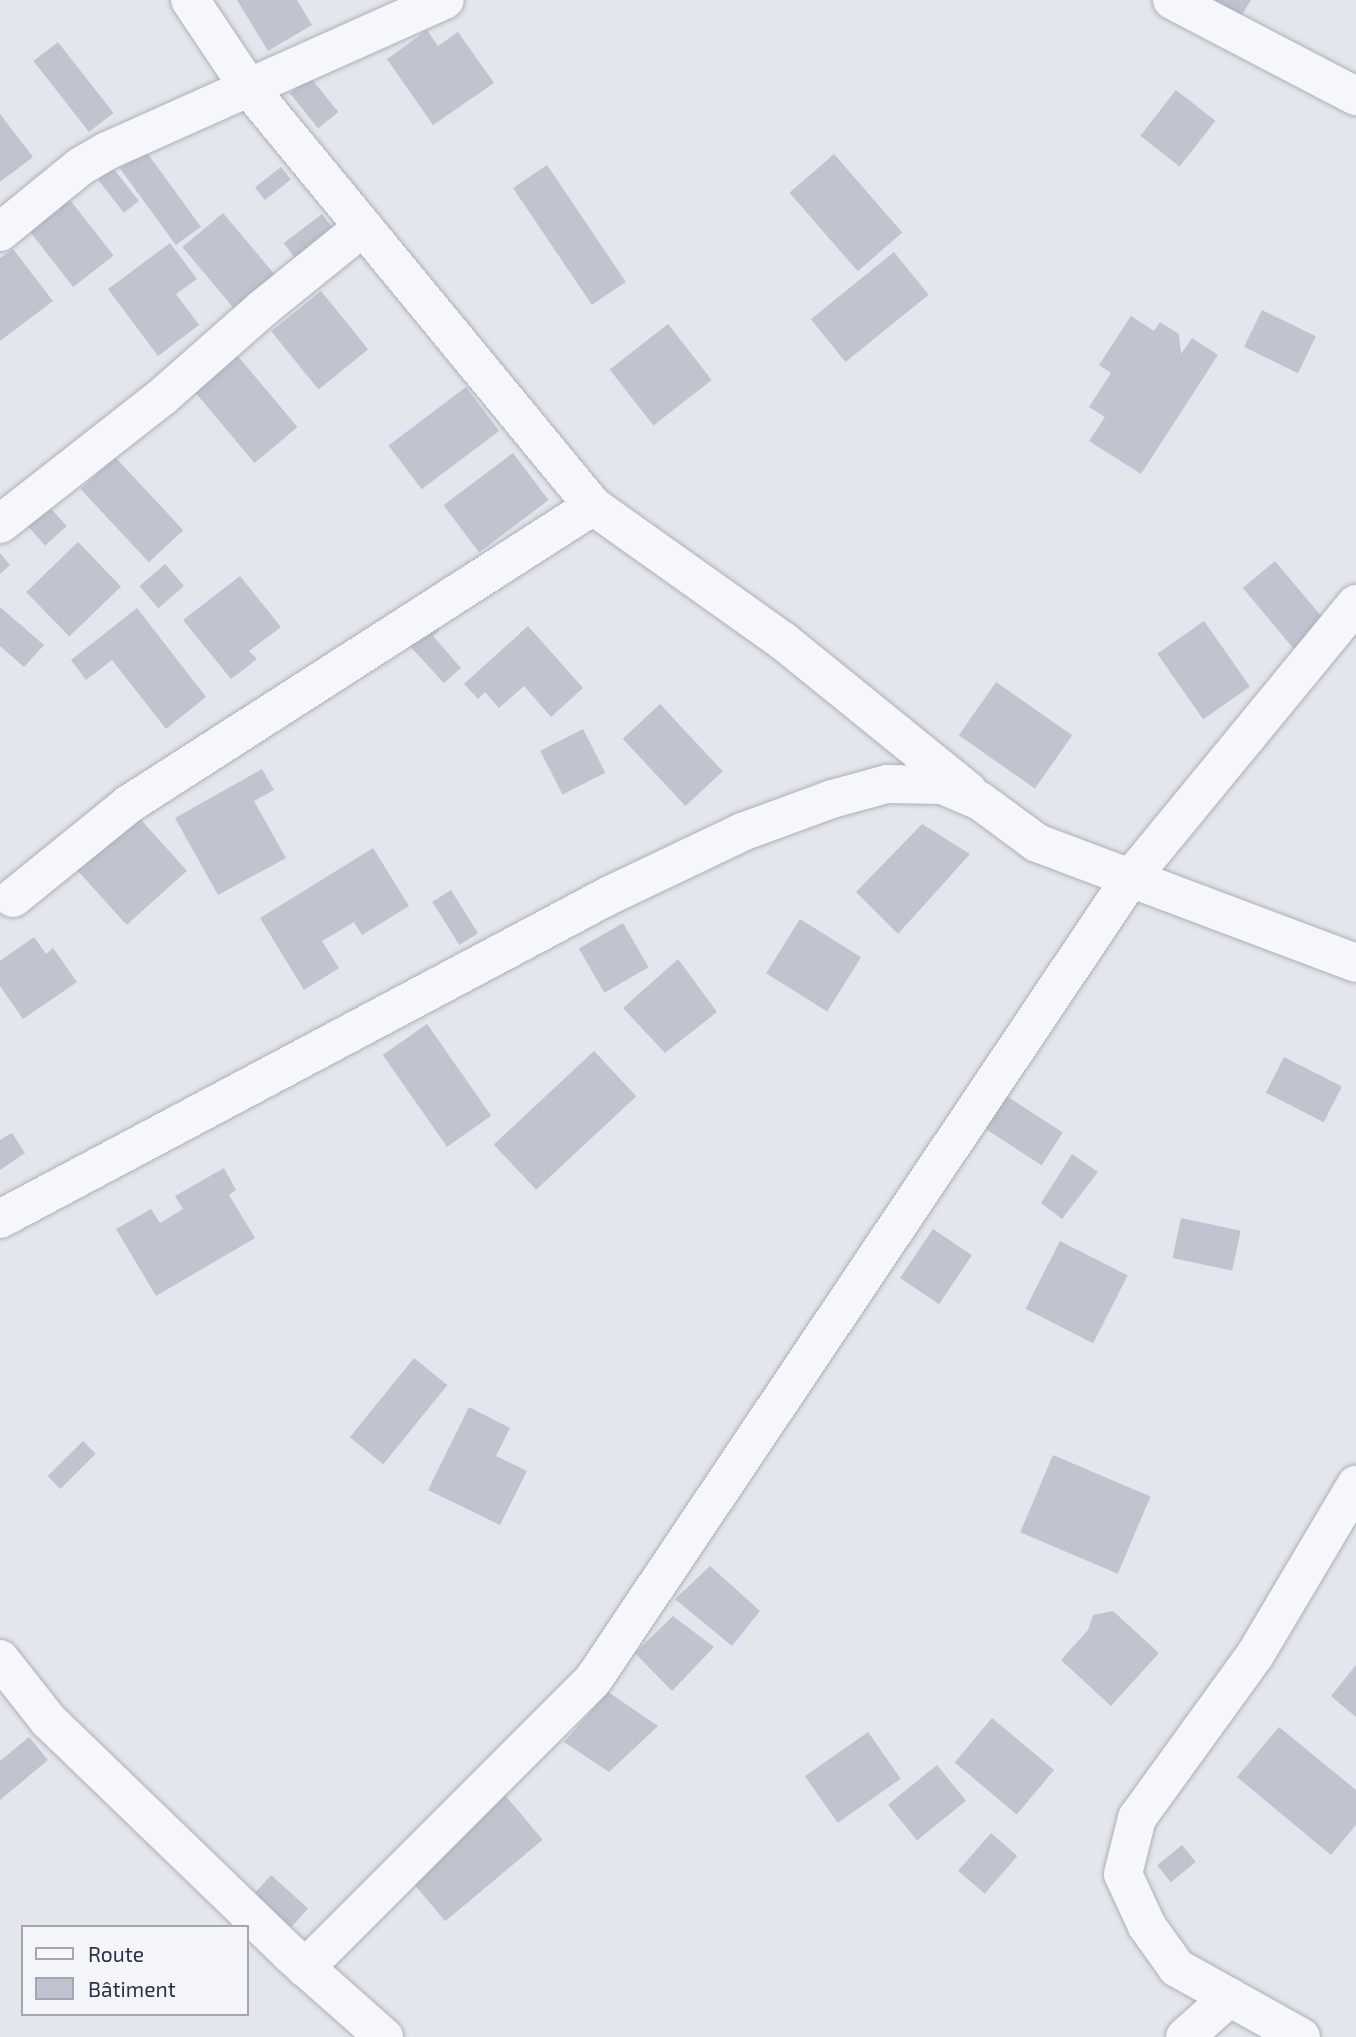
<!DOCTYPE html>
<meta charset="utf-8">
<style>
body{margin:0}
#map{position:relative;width:1356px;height:2037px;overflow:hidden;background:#e3e6ec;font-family:"Exo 2",sans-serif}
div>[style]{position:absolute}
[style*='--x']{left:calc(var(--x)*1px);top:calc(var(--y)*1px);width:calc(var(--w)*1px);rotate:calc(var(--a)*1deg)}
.building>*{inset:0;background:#bfc4d0;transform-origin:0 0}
.roads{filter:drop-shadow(0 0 2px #abb0ba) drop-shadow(0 0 2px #abb0ba)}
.minor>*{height:38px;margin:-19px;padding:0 19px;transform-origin:19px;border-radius:19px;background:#f6f7fa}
span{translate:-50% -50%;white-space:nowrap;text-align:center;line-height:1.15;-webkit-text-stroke:7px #f3f5f9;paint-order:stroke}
.legend{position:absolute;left:21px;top:1925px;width:228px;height:91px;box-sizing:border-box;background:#f3f5f9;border:2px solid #a2a7b2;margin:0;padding:9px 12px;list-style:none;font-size:21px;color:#283147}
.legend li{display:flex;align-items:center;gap:14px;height:35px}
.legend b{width:35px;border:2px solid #a2a7b2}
</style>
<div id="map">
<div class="building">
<i style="clip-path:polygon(237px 0,297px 0,312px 25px,268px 51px)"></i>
<i style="clip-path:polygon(1200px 0,1251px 0,1235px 26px)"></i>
<i style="clip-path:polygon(427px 30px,438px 46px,458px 32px,494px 83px,433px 125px,387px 59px)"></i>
<i style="left:58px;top:42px;width:90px;height:31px;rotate:52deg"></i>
<i style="left:310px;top:77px;width:45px;height:26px;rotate:51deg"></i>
<i style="left:1176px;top:90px;width:50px;height:58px;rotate:38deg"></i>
<i style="clip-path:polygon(0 114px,33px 157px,0 182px)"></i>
<i style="left:145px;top:150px;width:95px;height:31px;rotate:54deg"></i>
<i style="left:834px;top:154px;width:104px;height:59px;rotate:49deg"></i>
<i style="left:547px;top:165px;width:141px;height:41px;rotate:56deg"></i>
<i style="left:281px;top:167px;width:16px;height:33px;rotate:52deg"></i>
<i style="left:113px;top:168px;width:42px;height:19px;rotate:52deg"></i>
<i style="left:63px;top:191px;width:82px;height:51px;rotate:52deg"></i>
<i style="left:223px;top:213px;width:81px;height:53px;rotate:50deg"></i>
<i style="left:322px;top:214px;width:21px;height:48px;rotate:53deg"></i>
<i style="clip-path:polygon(170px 243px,197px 279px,176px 294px,199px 325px,158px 356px,108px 289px)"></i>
<i style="clip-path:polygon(13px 249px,53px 301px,0 341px,0 258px)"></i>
<i style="left:894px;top:252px;width:55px;height:107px;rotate:51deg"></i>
<i style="left:321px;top:291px;width:75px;height:64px;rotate:51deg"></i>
<i style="left:1262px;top:310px;width:60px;height:41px;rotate:26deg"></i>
<i style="clip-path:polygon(1131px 316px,1154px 331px,1160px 322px,1179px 334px,1181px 354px,1192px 338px,1218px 355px,1141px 474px,1089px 441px,1105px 417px,1089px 407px,1111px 373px,1099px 365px)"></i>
<i style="left:668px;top:324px;width:71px;height:74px;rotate:52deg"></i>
<i style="left:237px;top:355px;width:94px;height:56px;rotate:50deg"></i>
<i style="left:466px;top:387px;width:55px;height:97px;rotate:53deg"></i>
<i style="left:513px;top:453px;width:59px;height:87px;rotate:53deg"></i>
<i style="left:115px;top:457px;width:100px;height:47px;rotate:47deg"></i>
<i style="left:46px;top:503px;width:31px;height:29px;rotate:48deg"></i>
<i style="left:78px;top:542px;width:62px;height:72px;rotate:46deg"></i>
<i style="clip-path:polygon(0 553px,10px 565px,0 574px)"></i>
<i style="left:1275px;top:561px;width:79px;height:42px;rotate:50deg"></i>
<i style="left:165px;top:564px;width:29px;height:34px;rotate:49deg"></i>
<i style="clip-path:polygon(240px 576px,281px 627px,249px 651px,257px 659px,231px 679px,183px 620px)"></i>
<i style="clip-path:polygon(0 607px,44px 645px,24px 667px,0 646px)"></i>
<i style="clip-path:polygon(137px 608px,206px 697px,166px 729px,112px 660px,86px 680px,71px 660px)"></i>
<i style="left:1204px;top:621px;width:80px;height:57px;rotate:55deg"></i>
<i style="clip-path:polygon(434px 625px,439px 631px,433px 636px,461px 668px,444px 683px,408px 644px)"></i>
<i style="clip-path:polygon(528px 626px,583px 688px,551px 717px,524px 686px,499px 708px,485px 692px,478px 699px,464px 684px)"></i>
<i style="left:996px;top:682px;width:93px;height:65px;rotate:35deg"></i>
<i style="left:660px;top:704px;width:92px;height:51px;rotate:47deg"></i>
<i style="left:583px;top:729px;width:49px;height:48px;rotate:63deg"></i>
<i style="clip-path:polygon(262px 769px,274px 790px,254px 801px,286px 858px,218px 895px,175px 818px)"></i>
<i style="left:134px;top:812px;width:79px;height:81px;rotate:48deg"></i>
<i style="clip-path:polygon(922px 824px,970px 854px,898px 934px,856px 892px)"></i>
<i style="clip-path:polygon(373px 848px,409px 906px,362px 935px,354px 922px,322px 941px,339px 968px,304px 990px,260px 918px)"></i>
<i style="left:451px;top:890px;width:51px;height:22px;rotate:58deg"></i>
<i style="left:800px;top:919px;width:72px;height:64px;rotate:32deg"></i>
<i style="left:623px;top:923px;width:51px;height:51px;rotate:60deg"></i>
<i style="clip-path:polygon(34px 937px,46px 954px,53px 948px,77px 982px,23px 1019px,0 986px,0 961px)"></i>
<i style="clip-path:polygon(678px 959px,717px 1012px,665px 1053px,623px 1008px)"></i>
<i style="left:427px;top:1024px;width:112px;height:54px;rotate:55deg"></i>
<i style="left:594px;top:1051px;width:62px;height:137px;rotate:47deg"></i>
<i style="left:1284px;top:1057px;width:65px;height:40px;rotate:27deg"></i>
<i style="left:1005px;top:1095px;width:69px;height:39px;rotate:33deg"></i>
<i style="clip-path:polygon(12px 1133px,25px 1153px,0 1170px,0 1140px)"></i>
<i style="clip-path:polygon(1072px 1154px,1098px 1172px,1062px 1219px,1041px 1203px)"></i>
<i style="clip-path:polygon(224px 1168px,236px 1190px,229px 1195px,255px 1238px,156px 1296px,116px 1229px,151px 1209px,160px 1223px,183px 1209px,175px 1196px)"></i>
<i style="left:1181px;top:1218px;width:61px;height:41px;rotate:12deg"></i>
<i style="left:933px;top:1229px;width:47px;height:59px;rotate:34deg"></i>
<i style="left:1060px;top:1241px;width:76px;height:76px;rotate:27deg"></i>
<i style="left:414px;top:1358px;width:43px;height:102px;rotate:39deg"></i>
<i style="clip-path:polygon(469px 1407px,510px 1428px,496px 1456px,527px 1471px,500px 1525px,428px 1490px)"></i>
<i style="left:83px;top:1441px;width:18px;height:50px;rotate:45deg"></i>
<i style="left:1053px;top:1455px;width:106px;height:84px;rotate:23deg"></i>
<i style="clip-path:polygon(710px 1566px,760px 1611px,732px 1646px,675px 1599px)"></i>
<i style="clip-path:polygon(1113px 1611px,1159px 1653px,1111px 1706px,1061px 1660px,1088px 1630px,1093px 1615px)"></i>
<i style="clip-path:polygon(673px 1616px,714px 1647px,672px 1691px,635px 1653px)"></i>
<i style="clip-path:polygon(1356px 1665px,1356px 1717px,1331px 1696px)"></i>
<i style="clip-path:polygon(608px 1692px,658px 1726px,609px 1772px,564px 1742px)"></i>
<i style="left:992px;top:1718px;width:81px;height:58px;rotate:40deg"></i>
<i style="clip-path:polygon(1279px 1727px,1356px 1790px,1356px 1825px,1331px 1855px,1237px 1777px)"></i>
<i style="left:868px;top:1732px;width:57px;height:77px;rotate:55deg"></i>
<i style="clip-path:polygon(29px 1737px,48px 1760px,0 1800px,0 1761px)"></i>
<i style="left:937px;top:1765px;width:46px;height:63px;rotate:51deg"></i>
<i style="left:495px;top:1783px;width:74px;height:127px;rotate:50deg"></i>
<i style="left:991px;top:1833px;width:35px;height:50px;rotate:41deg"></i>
<i style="left:1182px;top:1845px;width:22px;height:32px;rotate:51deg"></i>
<i style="left:271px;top:1875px;width:50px;height:28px;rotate:42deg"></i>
</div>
<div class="roads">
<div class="minor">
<i style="--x:190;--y:0;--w:106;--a:56.2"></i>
<i style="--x:249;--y:88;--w:541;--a:50.55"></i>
<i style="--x:593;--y:506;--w:233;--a:35.4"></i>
<i style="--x:783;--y:641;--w:238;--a:39"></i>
<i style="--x:1172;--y:0;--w:208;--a:27.6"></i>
<i style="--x:0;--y:232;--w:104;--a:-39.2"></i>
<i style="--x:81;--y:166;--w:30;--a:-30"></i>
<i style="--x:107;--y:151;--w:370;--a:-24.1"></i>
<i style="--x:0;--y:524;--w:206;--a:-38.1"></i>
<i style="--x:162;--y:397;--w:135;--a:-41.4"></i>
<i style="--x:263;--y:308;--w:129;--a:-39"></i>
<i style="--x:13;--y:898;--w:149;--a:-39"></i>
<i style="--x:129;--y:804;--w:551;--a:-32.71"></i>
<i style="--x:0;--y:1219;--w:688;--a:-27.98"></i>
<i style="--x:608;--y:896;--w:148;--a:-25.5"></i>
<i style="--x:742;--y:832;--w:96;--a:-20.1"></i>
<i style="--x:832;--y:799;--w:57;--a:-15.3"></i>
<i style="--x:887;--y:784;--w:55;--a:1"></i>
<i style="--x:942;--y:785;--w:41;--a:22.8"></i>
<i style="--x:980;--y:801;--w:71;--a:36.4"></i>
<i style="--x:1037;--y:843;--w:341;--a:20.6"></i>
<i style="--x:0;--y:1659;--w:78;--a:51.8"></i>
<i style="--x:48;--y:1720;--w:335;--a:44"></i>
<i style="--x:289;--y:1953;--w:127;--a:41.5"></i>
<i style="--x:305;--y:1968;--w:407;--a:-45"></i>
<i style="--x:593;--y:1680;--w:964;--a:-56.16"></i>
<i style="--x:1130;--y:879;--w:356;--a:-50.6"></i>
<i style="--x:1185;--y:2037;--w:60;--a:-41.6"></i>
<i style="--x:1301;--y:2037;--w:142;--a:-150.9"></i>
<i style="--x:1177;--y:1968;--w:52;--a:-125.5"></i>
<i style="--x:1147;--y:1926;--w:57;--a:-114.8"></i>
<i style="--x:1123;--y:1874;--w:58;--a:-76"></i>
<i style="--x:1137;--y:1818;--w:201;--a:-54.1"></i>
<i style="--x:1255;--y:1655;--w:198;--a:-59.3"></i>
</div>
</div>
<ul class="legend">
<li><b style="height:9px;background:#f6f7fa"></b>Route</li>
<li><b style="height:19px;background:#bfc4d0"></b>Bâtiment</li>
</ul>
</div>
